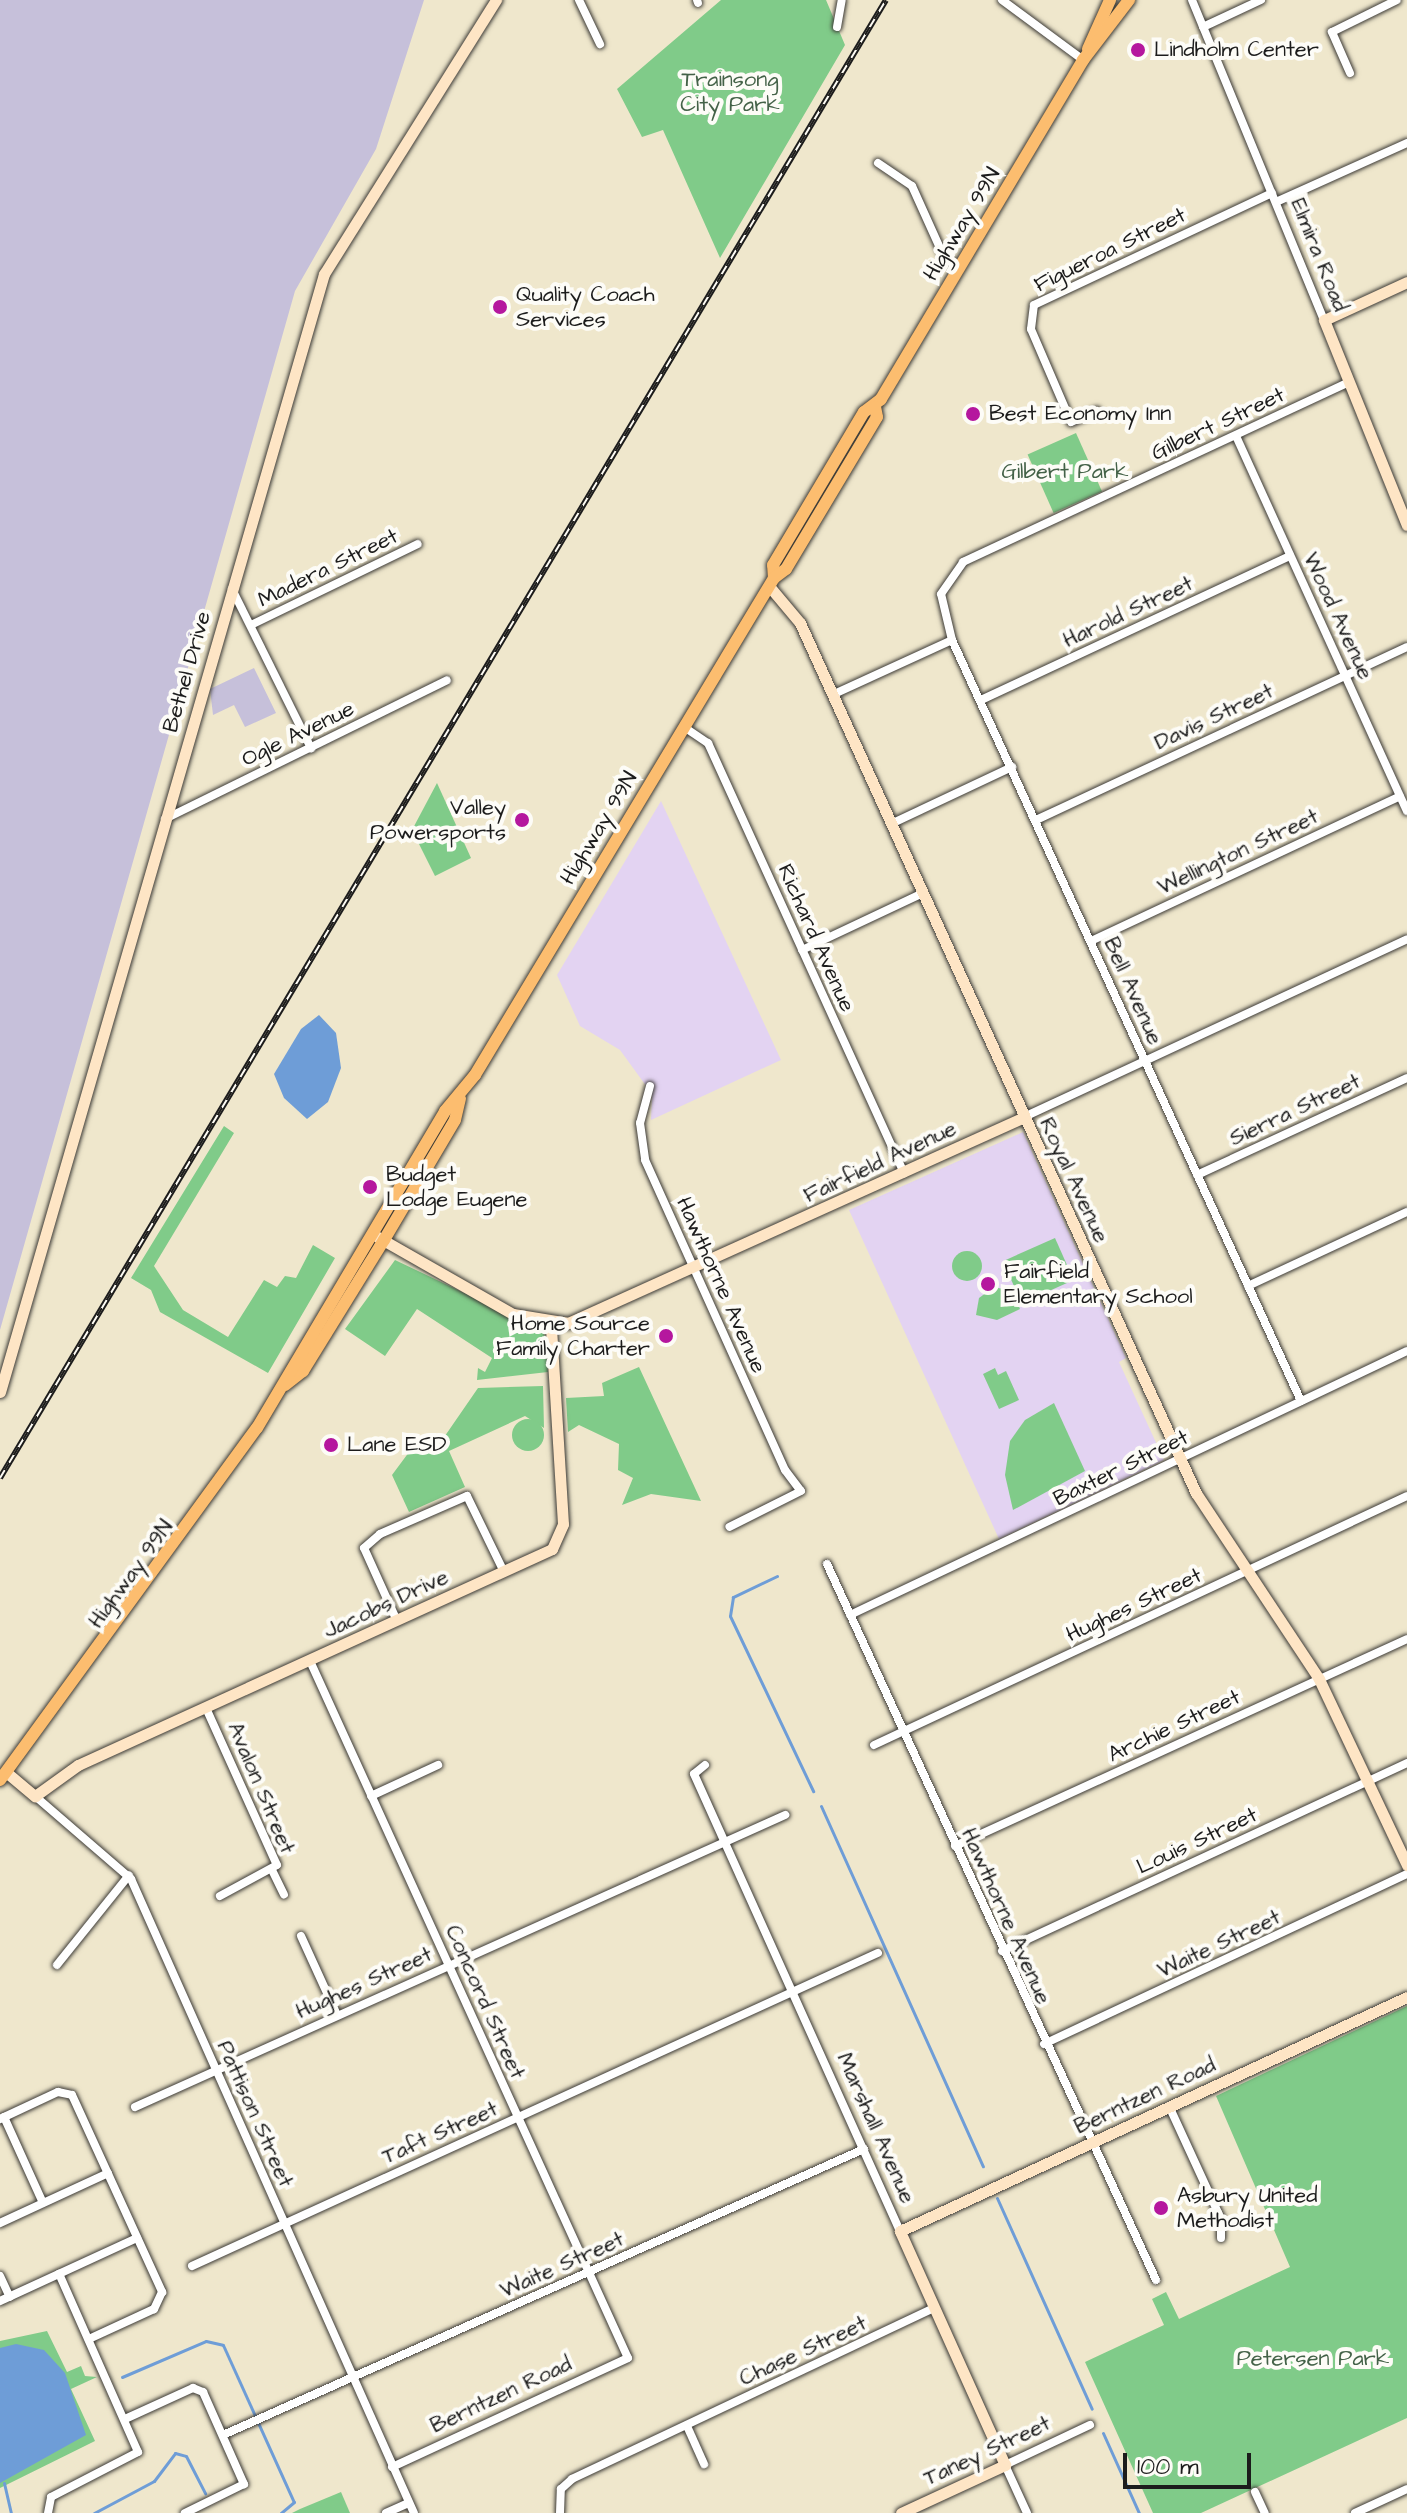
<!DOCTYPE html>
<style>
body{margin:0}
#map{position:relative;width:1407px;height:2513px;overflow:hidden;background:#efe7cc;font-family:"Architects Daughter",sans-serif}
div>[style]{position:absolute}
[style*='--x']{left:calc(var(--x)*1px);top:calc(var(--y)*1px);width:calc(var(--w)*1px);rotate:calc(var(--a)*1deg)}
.built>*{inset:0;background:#e3d3f2}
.industrial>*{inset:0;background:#c6c0da}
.green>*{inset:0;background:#80cb89;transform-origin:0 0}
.round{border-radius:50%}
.water>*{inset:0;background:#6e9dd7}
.stream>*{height:3px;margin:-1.5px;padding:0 1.5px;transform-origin:1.5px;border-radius:1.5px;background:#6e9dd7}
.roads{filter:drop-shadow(0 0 2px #3c3a36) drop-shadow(0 0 2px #3c3a36)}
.street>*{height:8px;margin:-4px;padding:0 4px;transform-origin:4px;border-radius:4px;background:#fff}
.secondary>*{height:11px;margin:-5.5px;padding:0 5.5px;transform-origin:5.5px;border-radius:5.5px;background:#fee5c5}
.primary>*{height:12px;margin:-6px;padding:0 6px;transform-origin:6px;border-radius:6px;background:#fcbd6f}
.rail>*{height:6px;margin-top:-3px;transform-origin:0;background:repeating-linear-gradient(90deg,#fdfcf7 0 9px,#1c1c1c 0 18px);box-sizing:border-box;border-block:2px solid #1c1c1c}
.dots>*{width:22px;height:22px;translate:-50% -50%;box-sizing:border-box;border:4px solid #fdfcf7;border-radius:50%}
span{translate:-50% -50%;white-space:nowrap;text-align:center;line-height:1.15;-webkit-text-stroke:8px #fdfcf7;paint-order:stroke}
.poi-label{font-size:22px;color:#1c1c1c}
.left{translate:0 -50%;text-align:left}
.right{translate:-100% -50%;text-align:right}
.park-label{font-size:22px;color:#446248}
.street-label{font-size:22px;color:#1c1c1c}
.scale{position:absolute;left:1123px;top:2453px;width:128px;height:36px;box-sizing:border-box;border:4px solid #1c1c1c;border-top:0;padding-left:10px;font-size:24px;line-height:28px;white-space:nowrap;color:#1c1c1c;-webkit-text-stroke:6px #fdfcf7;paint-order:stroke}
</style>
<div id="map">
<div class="built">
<i style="clip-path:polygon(661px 801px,781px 1060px,651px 1120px,652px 1094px,620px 1050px,580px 1026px,557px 975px)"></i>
<i style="clip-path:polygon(1023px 1132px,1126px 1358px,1119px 1362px,1164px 1460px,999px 1539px,849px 1210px)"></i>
</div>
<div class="industrial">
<i style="clip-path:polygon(0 0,424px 0,376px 149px,295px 291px,0 1330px)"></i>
<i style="clip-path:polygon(254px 668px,276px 713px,245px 727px,234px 705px,213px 715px,210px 689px)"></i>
</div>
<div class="green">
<i style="clip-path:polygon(721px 0,826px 0,845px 45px,720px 258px,663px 130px,642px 137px,617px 89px)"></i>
<i style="left:1076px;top:433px;width:64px;height:53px;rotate:66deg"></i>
<i style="clip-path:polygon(437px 783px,471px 858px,435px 876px,412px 830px)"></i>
<i style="clip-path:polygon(224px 1126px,234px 1133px,154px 1266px,183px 1310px,228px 1337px,264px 1280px,277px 1287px,285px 1276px,296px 1278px,313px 1245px,335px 1258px,268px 1373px,160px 1312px,151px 1290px,131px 1278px)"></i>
<i style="left:1055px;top:1238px;width:46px;height:57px;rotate:66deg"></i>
<i class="round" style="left:952px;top:1251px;width:30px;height:30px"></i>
<i style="clip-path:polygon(395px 1260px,544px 1331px,548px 1372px,477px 1380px,478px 1368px,485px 1372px,492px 1358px,417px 1309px,385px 1356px,345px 1329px)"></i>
<i style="clip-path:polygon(994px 1287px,1012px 1291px,1020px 1309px,997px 1320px,976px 1315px,979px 1298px)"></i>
<i style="clip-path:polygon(639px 1367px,701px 1501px,651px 1494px,622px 1505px,633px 1478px,618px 1470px,619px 1444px,579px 1425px,568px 1432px,566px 1398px,604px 1396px,602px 1383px)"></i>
<i style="clip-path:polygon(995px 1368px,998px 1375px,1006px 1371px,1019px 1400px,999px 1409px,983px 1374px)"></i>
<i style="clip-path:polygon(543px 1386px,544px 1428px,525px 1416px,449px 1451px,465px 1487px,409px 1512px,392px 1475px,418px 1440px,438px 1446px,478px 1388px)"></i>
<i style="clip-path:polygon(1054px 1403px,1085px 1471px,1013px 1510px,1005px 1475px,1010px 1441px,1025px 1420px)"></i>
<i class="round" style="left:512px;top:1419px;width:32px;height:32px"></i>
<i style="clip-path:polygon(1407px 2006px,1407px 2418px,1201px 2513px,1153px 2513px,1085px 2362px,1164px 2325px,1152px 2299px,1166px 2292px,1179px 2319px,1290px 2267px,1216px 2096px)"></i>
<i style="clip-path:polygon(47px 2331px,67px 2372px,81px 2366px,85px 2376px,97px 2377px,71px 2389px,95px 2441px,0 2488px,0 2341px)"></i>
<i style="clip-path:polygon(341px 2492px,350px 2513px,292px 2513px,300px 2509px)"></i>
</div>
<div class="water">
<i style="clip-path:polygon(319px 1015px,336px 1033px,341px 1068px,328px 1102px,307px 1119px,284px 1098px,274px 1074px,301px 1029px)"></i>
<i style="clip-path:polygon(16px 2344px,44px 2350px,65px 2373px,86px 2435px,0 2483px,0 2348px)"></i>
</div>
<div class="stream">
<i style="--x:777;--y:1576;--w:49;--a:154.5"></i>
<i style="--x:733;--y:1597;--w:19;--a:99"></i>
<i style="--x:730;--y:1616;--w:194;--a:64.6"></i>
<i style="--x:821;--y:1806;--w:395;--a:65.8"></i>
<i style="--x:997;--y:2198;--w:231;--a:65.8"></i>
<i style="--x:122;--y:2377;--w:91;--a:-23.2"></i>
<i style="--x:206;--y:2341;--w:17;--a:13"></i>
<i style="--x:223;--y:2345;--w:172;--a:65.7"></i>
<i style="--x:294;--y:2502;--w:17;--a:140"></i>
<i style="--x:1103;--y:2433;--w:88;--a:65.8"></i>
<i style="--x:4;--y:2483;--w:31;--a:77"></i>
<i style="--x:94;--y:2513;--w:68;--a:-28.1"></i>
<i style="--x:154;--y:2481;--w:35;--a:-53"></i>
<i style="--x:175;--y:2453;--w:11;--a:15"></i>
<i style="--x:186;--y:2456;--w:42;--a:62.8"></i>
</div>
<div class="roads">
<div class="street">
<i style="--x:579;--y:0;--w:49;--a:64.5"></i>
<i style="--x:697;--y:0;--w:3;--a:72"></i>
<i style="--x:1002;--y:0;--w:101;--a:36.5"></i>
<i style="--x:1192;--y:0;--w:346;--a:67.6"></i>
<i style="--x:837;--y:27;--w:27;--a:-80"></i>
<i style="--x:1203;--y:27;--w:64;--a:-25"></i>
<i style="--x:1350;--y:73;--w:45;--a:-113.7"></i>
<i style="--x:1332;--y:32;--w:72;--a:-26.2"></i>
<i style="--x:878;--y:163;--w:41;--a:34.1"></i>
<i style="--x:912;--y:186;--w:78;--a:65.7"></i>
<i style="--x:944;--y:257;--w:19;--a:36"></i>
<i style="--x:1276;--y:202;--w:144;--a:-24.2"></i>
<i style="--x:1097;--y:411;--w:28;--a:157"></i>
<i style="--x:1071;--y:422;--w:101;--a:-113.3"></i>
<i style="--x:1031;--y:329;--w:24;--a:-83"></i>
<i style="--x:1034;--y:305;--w:263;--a:-25.2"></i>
<i style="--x:1236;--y:436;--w:412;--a:65.5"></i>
<i style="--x:232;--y:589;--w:178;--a:63.6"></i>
<i style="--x:253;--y:624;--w:183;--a:-25.9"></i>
<i style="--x:832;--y:695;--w:132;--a:-24.6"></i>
<i style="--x:981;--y:700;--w:341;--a:-25"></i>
<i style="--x:684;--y:727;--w:29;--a:34"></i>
<i style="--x:708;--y:743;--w:473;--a:65.5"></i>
<i style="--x:165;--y:819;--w:314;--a:-26.2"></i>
<i style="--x:1036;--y:820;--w:409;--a:-25"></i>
<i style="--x:891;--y:824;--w:134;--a:-25.2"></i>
<i style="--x:1091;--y:941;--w:341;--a:-25.1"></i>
<i style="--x:802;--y:950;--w:134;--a:-25.2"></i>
<i style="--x:650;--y:1086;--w:38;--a:105"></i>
<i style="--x:640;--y:1123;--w:37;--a:82"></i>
<i style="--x:645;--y:1160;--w:340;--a:65.7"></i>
<i style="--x:785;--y:1470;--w:26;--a:53"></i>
<i style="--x:801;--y:1491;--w:80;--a:153.4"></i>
<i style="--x:1024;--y:1117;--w:422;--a:-24.9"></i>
<i style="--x:1197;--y:1175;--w:231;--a:-24.8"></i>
<i style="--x:1248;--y:1286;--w:175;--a:-25"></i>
<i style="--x:1301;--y:1401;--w:837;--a:-114.64"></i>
<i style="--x:952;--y:640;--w:47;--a:-103.4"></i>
<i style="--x:941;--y:594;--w:39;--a:-55"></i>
<i style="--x:963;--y:562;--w:426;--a:-25"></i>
<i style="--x:827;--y:1564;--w:788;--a:65.32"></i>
<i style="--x:850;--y:1615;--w:616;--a:-25.36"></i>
<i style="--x:397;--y:1621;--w:80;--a:-114.3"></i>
<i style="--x:364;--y:1548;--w:21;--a:-41"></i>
<i style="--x:380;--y:1534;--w:95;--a:-23.6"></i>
<i style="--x:467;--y:1496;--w:85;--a:64"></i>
<i style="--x:310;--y:1661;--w:766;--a:65.48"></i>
<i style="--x:628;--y:2358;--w:260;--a:155.2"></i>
<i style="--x:206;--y:1708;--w:172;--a:65.7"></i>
<i style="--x:277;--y:1865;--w:65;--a:151.5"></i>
<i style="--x:874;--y:1745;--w:588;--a:-25.04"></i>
<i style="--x:705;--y:1765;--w:14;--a:141"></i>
<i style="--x:694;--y:1774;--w:501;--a:65.74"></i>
<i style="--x:35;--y:1796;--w:127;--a:40.8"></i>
<i style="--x:131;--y:1879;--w:694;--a:65.95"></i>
<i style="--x:371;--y:1796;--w:74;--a:-24.8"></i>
<i style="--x:955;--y:1846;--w:497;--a:-24.6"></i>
<i style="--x:273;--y:1872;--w:25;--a:64"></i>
<i style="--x:301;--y:1936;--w:87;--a:65.5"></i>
<i style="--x:1002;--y:1951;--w:447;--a:-24.9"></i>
<i style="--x:57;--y:1965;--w:115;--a:-51.3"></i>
<i style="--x:1044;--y:2044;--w:401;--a:-25.1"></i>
<i style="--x:1169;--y:2106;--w:124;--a:65.3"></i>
<i style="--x:1221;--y:2219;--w:19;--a:90"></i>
<i style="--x:135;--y:2107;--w:713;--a:-24.19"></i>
<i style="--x:4;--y:2117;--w:94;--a:65.6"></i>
<i style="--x:0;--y:2119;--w:64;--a:-25"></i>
<i style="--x:58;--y:2092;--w:14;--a:12"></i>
<i style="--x:72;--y:2095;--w:217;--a:65.4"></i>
<i style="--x:162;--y:2292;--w:19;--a:115"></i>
<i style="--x:154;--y:2309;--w:72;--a:155.2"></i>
<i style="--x:0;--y:2223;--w:119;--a:-24.8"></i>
<i style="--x:192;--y:2266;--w:754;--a:-24.53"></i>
<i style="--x:0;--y:2276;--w:23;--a:65"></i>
<i style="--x:0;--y:2301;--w:151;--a:-24.7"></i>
<i style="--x:125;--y:2419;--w:75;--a:-24.5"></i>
<i style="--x:193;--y:2388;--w:11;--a:22"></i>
<i style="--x:203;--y:2392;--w:101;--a:66"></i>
<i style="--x:244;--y:2484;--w:66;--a:153.8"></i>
<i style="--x:687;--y:2426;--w:42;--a:65.9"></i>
<i style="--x:223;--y:2435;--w:702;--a:-24.05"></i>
<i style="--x:1255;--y:2492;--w:23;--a:65"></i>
<i style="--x:48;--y:2513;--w:16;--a:-79"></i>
<i style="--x:51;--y:2497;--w:98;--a:-27.3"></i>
<i style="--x:138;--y:2452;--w:195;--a:-113.9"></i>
<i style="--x:386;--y:2513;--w:24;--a:-24"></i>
<i style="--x:560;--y:2513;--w:24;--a:-88"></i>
<i style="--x:561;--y:2489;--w:15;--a:-42"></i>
<i style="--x:572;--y:2479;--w:400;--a:-25.3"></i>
<i style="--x:1027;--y:2513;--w:53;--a:-114.6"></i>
<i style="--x:1005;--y:2465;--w:94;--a:-25.2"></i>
<i style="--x:1355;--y:2513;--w:57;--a:-24.8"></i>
</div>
<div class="secondary">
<i style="--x:1407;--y:282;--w:91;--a:155.4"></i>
<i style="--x:1324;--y:320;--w:221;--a:68"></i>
<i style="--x:769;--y:586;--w:48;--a:50"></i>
<i style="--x:800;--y:623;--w:956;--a:65.53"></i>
<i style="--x:1196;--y:1493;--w:223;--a:56.5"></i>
<i style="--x:1319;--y:1679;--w:206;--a:64.7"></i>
<i style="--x:376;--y:1236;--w:158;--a:29.7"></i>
<i style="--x:513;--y:1314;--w:56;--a:9.3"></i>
<i style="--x:568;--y:1323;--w:500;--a:-24.31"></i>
<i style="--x:0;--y:1392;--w:1164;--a:-73.84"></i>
<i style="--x:324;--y:274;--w:324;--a:-57.9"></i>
<i style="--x:6;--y:1772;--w:38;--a:40"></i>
<i style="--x:35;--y:1796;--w:53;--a:-35.8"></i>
<i style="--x:78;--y:1765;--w:521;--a:-24.5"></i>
<i style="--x:552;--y:1549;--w:27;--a:-66"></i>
<i style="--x:563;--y:1524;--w:198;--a:-93.5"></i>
<i style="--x:901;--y:2513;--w:115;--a:-24.8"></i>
<i style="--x:1005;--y:2465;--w:256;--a:-114.2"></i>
<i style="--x:900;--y:2231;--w:558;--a:-24.78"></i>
</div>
<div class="primary">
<i style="--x:1088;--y:49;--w:54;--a:-65.8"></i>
<i style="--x:774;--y:578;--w:13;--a:-94"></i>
<i style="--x:773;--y:565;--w:178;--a:-59.3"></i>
<i style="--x:864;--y:412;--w:21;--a:-37"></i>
<i style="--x:881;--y:399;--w:395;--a:-59.2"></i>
<i style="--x:1083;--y:60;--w:76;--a:-52.5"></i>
<i style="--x:285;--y:1385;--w:23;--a:-38"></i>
<i style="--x:303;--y:1371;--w:154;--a:-58.3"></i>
<i style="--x:384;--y:1240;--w:139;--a:-59.4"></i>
<i style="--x:455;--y:1120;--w:22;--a:-77"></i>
<i style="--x:0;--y:1780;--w:436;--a:-53.9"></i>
<i style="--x:257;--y:1428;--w:369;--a:-59.3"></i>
<i style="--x:445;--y:1111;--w:47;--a:-50.2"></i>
<i style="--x:475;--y:1075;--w:580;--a:-58.97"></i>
<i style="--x:774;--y:578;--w:15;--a:-37"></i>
<i style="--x:786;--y:569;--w:177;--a:-59.1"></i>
<i style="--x:877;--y:417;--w:10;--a:-101"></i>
</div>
</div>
<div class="rail">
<i style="--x:0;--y:1478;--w:1723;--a:-59.06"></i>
</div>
<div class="dots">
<i style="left:1138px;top:50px;background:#b5179e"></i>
<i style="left:500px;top:307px;background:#b5179e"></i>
<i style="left:973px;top:414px;background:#b5179e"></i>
<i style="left:522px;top:820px;background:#b5179e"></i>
<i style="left:370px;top:1187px;background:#b5179e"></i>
<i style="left:988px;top:1284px;background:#b5179e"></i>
<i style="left:666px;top:1336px;background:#b5179e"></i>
<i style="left:331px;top:1445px;background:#b5179e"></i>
<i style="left:1161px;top:2208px;background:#b5179e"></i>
</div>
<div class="poi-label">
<span class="left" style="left:1154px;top:50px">Lindholm Center</span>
<span class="left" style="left:516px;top:307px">Quality Coach<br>Services</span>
<span class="left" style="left:989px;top:414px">Best Economy Inn</span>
<span class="right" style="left:506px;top:820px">Valley<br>Powersports</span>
<span class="left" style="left:386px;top:1187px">Budget<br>Lodge Eugene</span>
<span class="left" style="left:1004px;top:1284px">Fairfield<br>Elementary School</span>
<span class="right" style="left:650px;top:1336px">Home Source<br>Family Charter</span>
<span class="left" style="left:347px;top:1445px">Lane ESD</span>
<span class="left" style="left:1177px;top:2208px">Asbury United<br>Methodist</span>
</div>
<div class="park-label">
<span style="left:730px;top:92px">Trainsong<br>City Park</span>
<span style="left:1065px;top:472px">Gilbert Park</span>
<span style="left:1313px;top:2359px">Petersen Park</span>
</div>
<div class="street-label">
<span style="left:962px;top:224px;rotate:-59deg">Highway 99N</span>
<span style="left:1110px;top:250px;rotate:-26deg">Figueroa Street</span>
<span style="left:1319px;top:255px;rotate:68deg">Elmira Road</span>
<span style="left:1218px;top:424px;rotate:-25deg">Gilbert Street</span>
<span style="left:328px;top:568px;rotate:-26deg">Madera Street</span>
<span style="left:1128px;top:612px;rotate:-25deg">Harold Street</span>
<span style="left:1338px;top:616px;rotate:65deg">Wood Avenue</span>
<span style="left:187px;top:672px;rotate:-74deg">Bethel Drive</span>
<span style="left:1214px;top:717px;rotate:-25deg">Davis Street</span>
<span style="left:298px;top:734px;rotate:-26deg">Ogle Avenue</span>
<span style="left:599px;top:828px;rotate:-59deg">Highway 99N</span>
<span style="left:1238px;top:852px;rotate:-25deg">Wellington Street</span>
<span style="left:816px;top:938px;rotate:66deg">Richard Avenue</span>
<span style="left:1133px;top:991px;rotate:66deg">Bell Avenue</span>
<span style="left:1295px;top:1110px;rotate:-25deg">Sierra Street</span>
<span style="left:880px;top:1162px;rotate:-25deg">Fairfield Avenue</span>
<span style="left:1074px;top:1180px;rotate:65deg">Royal Avenue</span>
<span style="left:721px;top:1285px;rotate:66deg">Hawthorne Avenue</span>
<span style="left:1121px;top:1468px;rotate:-26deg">Baxter Street</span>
<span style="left:131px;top:1574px;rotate:-54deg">Highway 99N</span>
<span style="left:386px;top:1604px;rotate:-25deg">Jacobs Drive</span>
<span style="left:1134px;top:1605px;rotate:-25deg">Hughes Street</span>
<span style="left:1174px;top:1726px;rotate:-25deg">Archie Street</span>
<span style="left:261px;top:1788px;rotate:67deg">Avalon Street</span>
<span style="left:1197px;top:1841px;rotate:-25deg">Louis Street</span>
<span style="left:1006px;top:1916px;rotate:66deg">Hawthorne Avenue</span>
<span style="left:1219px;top:1944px;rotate:-25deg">Waite Street</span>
<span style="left:364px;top:1983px;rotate:-24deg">Hughes Street</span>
<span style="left:485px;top:2002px;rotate:66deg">Concord Street</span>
<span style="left:1145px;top:2096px;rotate:-25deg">Berntzen Road</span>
<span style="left:255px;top:2114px;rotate:66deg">Pattison Street</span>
<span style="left:876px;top:2128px;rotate:66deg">Marshall Avenue</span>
<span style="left:440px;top:2133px;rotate:-24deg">Taft Street</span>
<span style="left:562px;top:2265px;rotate:-24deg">Waite Street</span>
<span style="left:803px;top:2351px;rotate:-25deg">Chase Street</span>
<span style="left:501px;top:2395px;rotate:-25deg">Berntzen Road</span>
<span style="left:987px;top:2451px;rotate:-25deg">Taney Street</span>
</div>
<div class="scale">100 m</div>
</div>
